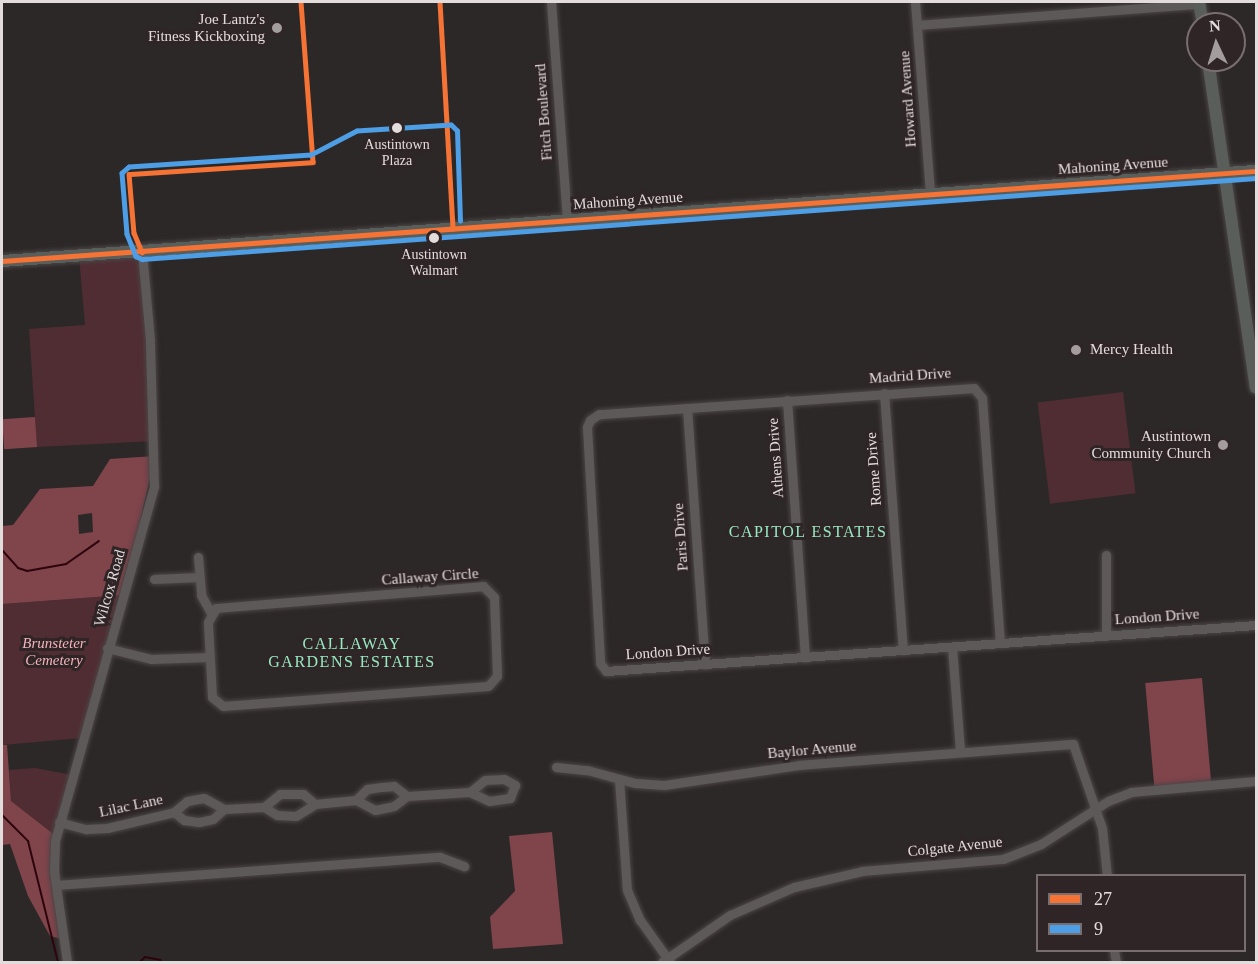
<!DOCTYPE html>
<style>
body{margin:0}
#map{position:relative;width:1258px;height:964px;overflow:hidden;background:#2d2828;font-family:Georgia,serif}
div>[style]{position:absolute}
[style*='--x']{left:calc(var(--x)*1px);top:calc(var(--y)*1px);width:calc(var(--w)*1px);rotate:calc(var(--a)*1deg)}
.green>*{inset:0;background:#502d32;transform-origin:0 0}
.forest>*{inset:0;background:#80444b;transform-origin:0 0}
.stream>*{height:2px;margin:-1px;padding:0 1px;transform-origin:1px;border-radius:1px;background:#2d040d}
.roads{filter:drop-shadow(0 0 2px #4b4546) drop-shadow(0 0 2px #4b4546)}
.minor>*{height:9px;margin:-4.5px;padding:0 4.5px;transform-origin:4.5px;border-radius:4.5px;background:#5d5959}
.major>*{height:12px;margin:-6px;padding:0 6px;transform-origin:6px;border-radius:6px;background:#5a5e5b}
.bus-1>*{height:4.5px;margin:-2.25px;padding:0 2.25px;transform-origin:2.25px;border-radius:2.25px;background:#f57335}
.bus-2>*{height:4.5px;margin:-2.25px;padding:0 2.25px;transform-origin:2.25px;border-radius:2.25px;background:#4d9ee5}
.dots>*{width:16px;height:16px;translate:-50% -50%;box-sizing:border-box;border:3px solid #302526;border-radius:50%}
span{translate:-50% -50%;white-space:nowrap;text-align:center;line-height:1.15;-webkit-text-stroke:6px #302526;paint-order:stroke}
.bus-label{font-size:14px;color:#e3dcdd}
.poi-label{font-size:15px;color:#e3dcdd}
.right{translate:-100% -50%;text-align:right}
.left{translate:0 -50%;text-align:left}
.street-label{font-size:15px;color:#e3dcdd}
.park-label{font-size:15px;color:#f4b4ba;font-style:italic}
.neighbourhood-label{font-size:16px;color:#95eac2;letter-spacing:1.5px}
.frame{position:absolute;inset:0;border:3px solid #e3dcdd;pointer-events:none}
.legend{position:absolute;left:1036px;top:874px;width:210px;height:78px;box-sizing:border-box;background:#302526;border:2px solid #786e6f;margin:0;padding:8px 10px;list-style:none;font-size:18px;color:#e3dcdd}
.legend li{display:flex;align-items:center;gap:12px;height:30px}
.legend b{width:30px;border:2px solid #786e6f}
.north{position:absolute;left:1186px;top:12px;width:60px;height:60px;box-sizing:border-box;background:#302526;border:2px solid #786e6f;border-radius:50%;rotate:356deg;font-size:16px;font-weight:700;line-height:24px;text-align:center;color:#e3dcdd}
.north::after{content:'';display:block;margin:auto;width:21px;height:27px;background:#a39d9e;clip-path:polygon(50% 0,100% 100%,50% 72%,0 100%)}
</style>
<div id="map">
<div class="green">
<i style="clip-path:polygon(142px 252px,155px 441px,37px 447px,29px 329px,85px 325px,79px 256px)"></i>
<i style="left:1123px;top:392px;width:102px;height:86px;rotate:83deg"></i>
<i style="clip-path:polygon(123px 595px,82px 738px,2px 745px,2px 604px)"></i>
<i style="clip-path:polygon(35px 768px,72px 775px,56px 836px,11px 801px,9px 770px)"></i>
</div>
<div class="forest">
<i style="left:35px;top:417px;width:30px;height:33px;rotate:86deg"></i>
<i style="clip-path:polygon(evenodd,155px 456px,123px 595px,2px 604px,2px 526px,13px 525px,40px 489px,93px 486px,110px 459px,155px 456px,92px 513px,93px 532px,79px 534px,78px 515px,92px 513px)"></i>
<i style="left:1202px;top:678px;width:106px;height:57px;rotate:85deg"></i>
<i style="clip-path:polygon(2px 745px,7px 745px,11px 801px,56px 836px,66px 940px,50px 936px,28px 896px,10px 844px,2px 845px)"></i>
<i style="clip-path:polygon(552px 832px,563px 944px,493px 949px,490px 917px,515px 891px,509px 836px)"></i>
</div>
<div class="stream">
<i style="--x:2;--y:550;--w:24;--a:48"></i>
<i style="--x:18;--y:568;--w:9;--a:18"></i>
<i style="--x:27;--y:571;--w:40;--a:-10"></i>
<i style="--x:66;--y:564;--w:40;--a:-34.9"></i>
<i style="--x:2;--y:815;--w:37;--a:45"></i>
<i style="--x:28;--y:841;--w:125;--a:76.1"></i>
<i style="--x:140;--y:962;--w:7;--a:-45"></i>
<i style="--x:145;--y:957;--w:16;--a:11"></i>
</div>
<div class="roads">
<div class="minor">
<i style="--x:551;--y:2;--w:220;--a:85.8"></i>
<i style="--x:915;--y:2;--w:193;--a:85.5"></i>
<i style="--x:917;--y:25;--w:283;--a:-4.3"></i>
<i style="--x:884;--y:393;--w:258;--a:85.8"></i>
<i style="--x:787;--y:400;--w:258;--a:86"></i>
<i style="--x:687;--y:408;--w:257;--a:86"></i>
<i style="--x:1106;--y:555;--w:81;--a:90"></i>
<i style="--x:198;--y:557;--w:38;--a:85"></i>
<i style="--x:201;--y:595;--w:21;--a:61"></i>
<i style="--x:154;--y:579;--w:45;--a:-2.5"></i>
<i style="--x:483;--y:586;--w:16;--a:45"></i>
<i style="--x:494;--y:597;--w:79;--a:87.8"></i>
<i style="--x:497;--y:676;--w:13;--a:132"></i>
<i style="--x:488;--y:686;--w:266;--a:175.7"></i>
<i style="--x:223;--y:706;--w:14;--a:-141"></i>
<i style="--x:212;--y:697;--w:75;--a:-93.1"></i>
<i style="--x:208;--y:622;--w:16;--a:-60"></i>
<i style="--x:216;--y:608;--w:268;--a:-4.7"></i>
<i style="--x:1000;--y:643;--w:246;--a:-94.2"></i>
<i style="--x:982;--y:398;--w:13;--a:-129"></i>
<i style="--x:974;--y:388;--w:376;--a:176"></i>
<i style="--x:599;--y:414;--w:11;--a:146"></i>
<i style="--x:590;--y:420;--w:8;--a:113"></i>
<i style="--x:587;--y:427;--w:236;--a:86.8"></i>
<i style="--x:600;--y:663;--w:10;--a:53"></i>
<i style="--x:606;--y:671;--w:652;--a:-4.05"></i>
<i style="--x:952;--y:647;--w:105;--a:85.6"></i>
<i style="--x:107;--y:648;--w:45;--a:14"></i>
<i style="--x:151;--y:659;--w:59;--a:-1.9"></i>
<i style="--x:556;--y:767;--w:31;--a:6"></i>
<i style="--x:587;--y:770;--w:50;--a:15.2"></i>
<i style="--x:635;--y:783;--w:29;--a:4"></i>
<i style="--x:664;--y:785;--w:136;--a:-8.4"></i>
<i style="--x:799;--y:765;--w:275;--a:-4.4"></i>
<i style="--x:1073;--y:744;--w:89;--a:71"></i>
<i style="--x:1102;--y:828;--w:48;--a:84.1"></i>
<i style="--x:504;--y:779;--w:13;--a:29"></i>
<i style="--x:515;--y:785;--w:14;--a:111"></i>
<i style="--x:510;--y:798;--w:21;--a:172"></i>
<i style="--x:489;--y:801;--w:21;--a:-155"></i>
<i style="--x:470;--y:792;--w:19;--a:-39"></i>
<i style="--x:485;--y:780;--w:19;--a:-3"></i>
<i style="--x:619;--y:779;--w:111;--a:85.9"></i>
<i style="--x:627;--y:890;--w:33;--a:67"></i>
<i style="--x:640;--y:920;--w:52;--a:54.5"></i>
<i style="--x:356;--y:800;--w:21;--a:28"></i>
<i style="--x:375;--y:810;--w:19;--a:-12"></i>
<i style="--x:394;--y:806;--w:16;--a:-38"></i>
<i style="--x:407;--y:796;--w:63;--a:-3.6"></i>
<i style="--x:264;--y:807;--w:21;--a:-39"></i>
<i style="--x:280;--y:794;--w:23;--a:0"></i>
<i style="--x:303;--y:794;--w:16;--a:40"></i>
<i style="--x:174;--y:812;--w:13;--a:39"></i>
<i style="--x:184;--y:820;--w:15;--a:8"></i>
<i style="--x:199;--y:822;--w:14;--a:-12"></i>
<i style="--x:213;--y:819;--w:15;--a:-42"></i>
<i style="--x:224;--y:809;--w:40;--a:-2.9"></i>
<i style="--x:264;--y:807;--w:15;--a:32"></i>
<i style="--x:277;--y:815;--w:19;--a:3"></i>
<i style="--x:296;--y:816;--w:22;--a:-32"></i>
<i style="--x:315;--y:804;--w:41;--a:-5.6"></i>
<i style="--x:356;--y:800;--w:16;--a:-45"></i>
<i style="--x:367;--y:789;--w:15;--a:-8"></i>
<i style="--x:382;--y:787;--w:12;--a:-5"></i>
<i style="--x:394;--y:786;--w:16;--a:38"></i>
<i style="--x:59;--y:822;--w:28;--a:15"></i>
<i style="--x:86;--y:829;--w:21;--a:-3"></i>
<i style="--x:107;--y:828;--w:69;--a:-13.4"></i>
<i style="--x:174;--y:812;--w:17;--a:-40"></i>
<i style="--x:187;--y:801;--w:17;--a:-10"></i>
<i style="--x:204;--y:798;--w:23;--a:29"></i>
<i style="--x:56;--y:885;--w:385;--a:-4.2"></i>
<i style="--x:440;--y:857;--w:26;--a:21"></i>
<i style="--x:1114;--y:950;--w:12;--a:81"></i>
<i style="--x:67;--y:962;--w:91;--a:-98.2"></i>
<i style="--x:54;--y:872;--w:31;--a:-88"></i>
<i style="--x:55;--y:841;--w:368;--a:-74.4"></i>
<i style="--x:154;--y:487;--w:147;--a:-91.6"></i>
<i style="--x:150;--y:340;--w:88;--a:-95.2"></i>
<i style="--x:662;--y:962;--w:83;--a:-34.7"></i>
<i style="--x:730;--y:915;--w:70;--a:-23.6"></i>
<i style="--x:794;--y:887;--w:70;--a:-13.2"></i>
<i style="--x:862;--y:871;--w:142;--a:-4.9"></i>
<i style="--x:1003;--y:859;--w:41;--a:-21.5"></i>
<i style="--x:1041;--y:844;--w:80;--a:-32.7"></i>
<i style="--x:1108;--y:801;--w:25;--a:-21"></i>
<i style="--x:1131;--y:792;--w:125;--a:-5"></i>
</div>
<div class="major">
<i style="--x:1199;--y:2;--w:22;--a:80"></i>
<i style="--x:1208;--y:60;--w:331;--a:81.7"></i>
<i style="--x:2;--y:261;--w:1257;--a:-4.11"></i>
</div>
</div>
<div class="bus-1">
<i style="--x:301;--y:2;--w:160;--a:85.7"></i>
<i style="--x:440;--y:2;--w:227;--a:86.7"></i>
<i style="--x:129;--y:174;--w:184;--a:-3.7"></i>
<i style="--x:129;--y:174;--w:59;--a:85.2"></i>
<i style="--x:134;--y:233;--w:21;--a:67"></i>
<i style="--x:2;--y:261;--w:1257;--a:-4.11"></i>
</div>
<div class="bus-2">
<i style="--x:460;--y:221;--w:90;--a:-91.9"></i>
<i style="--x:457;--y:131;--w:8;--a:-135"></i>
<i style="--x:451;--y:125;--w:94;--a:176.3"></i>
<i style="--x:357;--y:131;--w:52;--a:152.4"></i>
<i style="--x:311;--y:155;--w:182;--a:176.2"></i>
<i style="--x:129;--y:167;--w:9;--a:139"></i>
<i style="--x:122;--y:173;--w:61;--a:85.3"></i>
<i style="--x:127;--y:234;--w:24;--a:68"></i>
<i style="--x:136;--y:256;--w:7;--a:27"></i>
<i style="--x:142;--y:259;--w:1117;--a:-4.16"></i>
</div>
<div class="dots">
<i style="left:277px;top:28px;background:#a39d9e"></i>
<i style="left:397px;top:128px;background:#e3dcdd"></i>
<i style="left:434px;top:238px;background:#e3dcdd"></i>
<i style="left:1076px;top:350px;background:#a39d9e"></i>
<i style="left:1223px;top:445px;background:#a39d9e"></i>
</div>
<div class="bus-label">
<span style="left:397px;top:153px">Austintown<br>Plaza</span>
<span style="left:434px;top:263px">Austintown<br>Walmart</span>
</div>
<div class="poi-label">
<span class="right" style="left:265px;top:28px">Joe Lantz's<br>Fitness Kickboxing</span>
<span class="left" style="left:1090px;top:350px">Mercy Health</span>
<span class="right" style="left:1211px;top:445px">Austintown<br>Community Church</span>
</div>
<div class="street-label">
<span style="left:908px;top:99px;rotate:-94deg">Howard Avenue</span>
<span style="left:544px;top:112px;rotate:-94deg">Fitch Boulevard</span>
<span style="left:1113px;top:166px;rotate:-4deg">Mahoning Avenue</span>
<span style="left:628px;top:201px;rotate:-4deg">Mahoning Avenue</span>
<span style="left:910px;top:376px;rotate:-4deg">Madrid Drive</span>
<span style="left:776px;top:458px;rotate:-94deg">Athens Drive</span>
<span style="left:874px;top:469px;rotate:-94deg">Rome Drive</span>
<span style="left:681px;top:537px;rotate:-94deg">Paris Drive</span>
<span style="left:430px;top:577px;rotate:-4deg">Callaway Circle</span>
<span style="left:110px;top:588px;rotate:-74deg">Wilcox Road</span>
<span style="left:1157px;top:617px;rotate:-4deg">London Drive</span>
<span style="left:668px;top:652px;rotate:-4deg">London Drive</span>
<span style="left:812px;top:750px;rotate:-5deg">Baylor Avenue</span>
<span style="left:131px;top:806px;rotate:-12deg">Lilac Lane</span>
<span style="left:955px;top:847px;rotate:-6deg">Colgate Avenue</span>
</div>
<div class="park-label">
<span style="left:54px;top:652px">Brunsteter<br>Cemetery</span>
</div>
<div class="neighbourhood-label">
<span style="left:808px;top:532px">CAPITOL ESTATES</span>
<span style="left:352px;top:653px">CALLAWAY<br>GARDENS ESTATES</span>
</div>
<div class="frame"></div>
<ul class="legend">
<li><b style="height:8px;background:#f57335"></b>27</li>
<li><b style="height:8px;background:#4d9ee5"></b>9</li>
</ul>
<div class="north">N</div>
</div>
